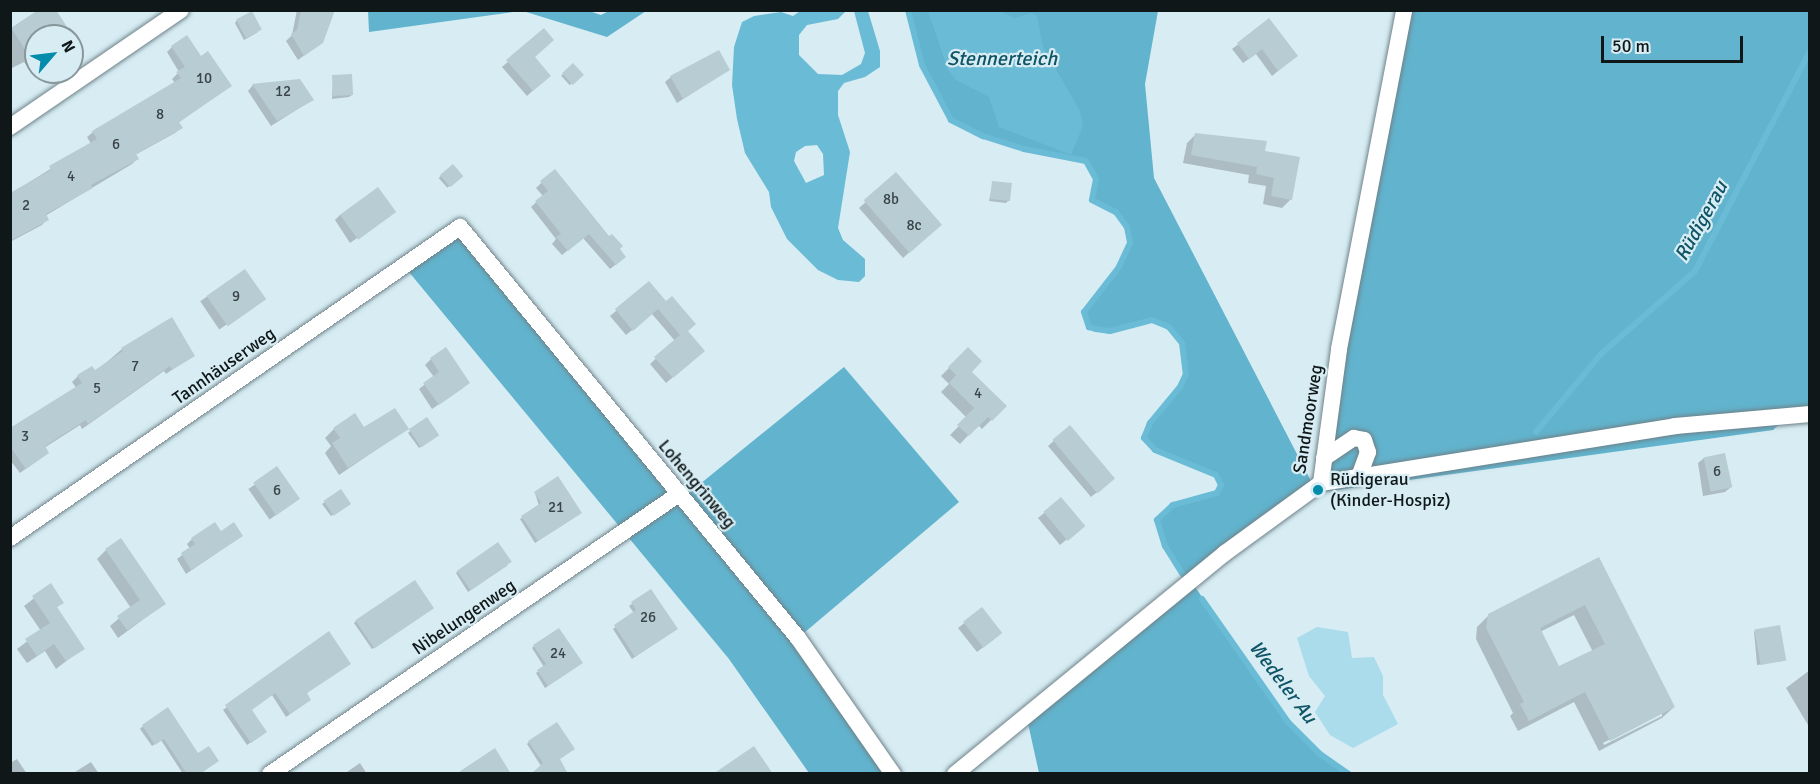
<!DOCTYPE html>
<meta charset="utf-8">
<style>
body{margin:0}
#map{position:relative;width:1820px;height:784px;overflow:hidden;background:#d7ecf3;font-family:Signika,sans-serif}
div>[style]{position:absolute}
[style*='--x']{left:calc(var(--x)*1px);top:calc(var(--y)*1px);width:calc(var(--w)*1px);rotate:calc(var(--a)*1deg)}
.green>*{inset:0;background:#aadcec}
.forest>*{inset:0;background:#62b3cd}
.water>*{inset:0;background:#6abbd5}
.shadow>*{inset:0;background:#0003;transform-origin:0 0}
.stream>*{height:6px;margin:-3px;padding:0 3px;transform-origin:3px;border-radius:3px;background:#6abbd5}
.building>*{inset:0;background:#b8ccd3;transform-origin:0 0}
.roads{filter:drop-shadow(0 0 2px #6f8289) drop-shadow(0 0 2px #6f8289)}
.minor>*{height:16px;margin:-8px;padding:0 8px;transform-origin:8px;border-radius:8px;background:#fff}
.dots>*{width:16px;height:16px;translate:-50% -50%;box-sizing:border-box;border:3px solid #d7ecf3;border-radius:50%}
span{translate:-50% -50%;white-space:nowrap;text-align:center;line-height:1.15;-webkit-text-stroke:4.5px #d7ecf3;paint-order:stroke}
.number-label{font-size:15px;color:#394448}
.number-label span{-webkit-text-stroke-width:0}
.street-label{font-size:18px;color:#0f1719}
.poi-label{font-size:18px;color:#0f1719}
.left{translate:0 -50%;text-align:left}
.water-label{font-size:20px;color:#0e5466;font-style:italic}
.frame{position:absolute;inset:0;border:12px solid #0f1719;pointer-events:none}
.north{position:absolute;left:24px;top:24px;width:60px;height:60px;box-sizing:border-box;background:#d7ecf3;border:2px solid #87979c;border-radius:50%;rotate:62deg;font-size:16px;font-weight:700;line-height:24px;text-align:center;color:#0f1719}
.north::after{content:'';display:block;margin:auto;width:21px;height:27px;background:#008caa;clip-path:polygon(50% 0,100% 100%,50% 72%,0 100%)}
.scale{position:absolute;left:1601px;top:36px;width:142px;height:27px;box-sizing:border-box;border:3px solid #0f1719;border-top:0;padding-left:8px;font-size:18px;line-height:21px;white-space:nowrap;color:#0f1719;-webkit-text-stroke:4px #d7ecf3;paint-order:stroke}
</style>
<div id="map">
<div class="green">
<i style="clip-path:polygon(1317px 627px,1348px 632px,1352px 658px,1374px 657px,1383px 676px,1383px 695px,1398px 724px,1353px 748px,1330px 735px,1315px 712px,1325px 696px,1309px 676px,1297px 638px)"></i>
</div>
<div class="forest">
<i style="clip-path:polygon(368px 10px,520px 10px,520px 11px,369px 32px)"></i>
<i style="clip-path:polygon(523px 11px,589px 11px,601px 15px,609px 11px,646px 11px,607px 37px)"></i>
<i style="clip-path:polygon(908px 11px,1158px 11px,1145px 84px,1154px 178px,1313px 485px,1404px 11px,1809px 11px,1809px 414px,1787px 417px,1773px 430px,1321px 492px,1191px 581px,1288px 722px,1320px 754px,1349px 773px,1039px 773px,1025px 710px,1182px 578px,1160px 535px,1157px 520px,1173px 505px,1217px 493px,1221px 485px,1216px 475px,1155px 450px,1144px 438px,1150px 424px,1180px 387px,1186px 374px,1185px 351px,1176px 335px,1152px 320px,1110px 331px,1096px 329px,1086px 322px,1085px 307px,1109px 283px,1130px 243px,1123px 219px,1092px 200px,1094px 170px,1078px 157px,1024px 149px,956px 124px,922px 65px)"></i>
<i style="clip-path:polygon(460px 227px,684px 497px,844px 367px,959px 502px,798px 638px,893px 773px,809px 773px,729px 659px,404px 266px)"></i>
</div>
<div class="water">
<i style="clip-path:polygon(evenodd,800px 11px,846px 11px,838px 19px,807px 25px,799px 35px,799px 55px,818px 74px,842px 75px,861px 64px,865px 53px,854px 11px,868px 11px,880px 51px,880px 67px,865px 77px,844px 83px,838px 91px,838px 115px,850px 152px,838px 228px,843px 240px,865px 259px,865px 276px,859px 282px,838px 280px,818px 270px,787px 239px,771px 207px,769px 192px,745px 153px,737px 119px,732px 85px,734px 47px,742px 22px,754px 16px,781px 12px,793px 16px,800px 11px,817px 145px,823px 154px,824px 175px,806px 183px,794px 161px,796px 152px,805px 146px,817px 145px)"></i>
<i style="clip-path:polygon(928px 11px,1000px 11px,1015px 18px,1031px 13px,1037px 16px,1043px 47px,1080px 111px,1083px 126px,1071px 155px,999px 127px,989px 97px,956px 80px,948px 70px)"></i>
</div>
<div class="shadow">
<i style="clip-path:polygon(41px 10px,71px 36px,36px 36px,36px 62px,28px 67px,24px 62px,10px 69px,10px 31px)"></i>
<i style="clip-path:polygon(297px 10px,334px 10px,322px 42px,298px 60px,286px 41px,292px 35px)"></i>
<i style="clip-path:polygon(237px 20px,258px 32px,244px 40px,235px 23px)"></i>
<i style="clip-path:polygon(1269px 21px,1296px 56px,1272px 76px,1256px 54px,1243px 63px,1232px 49px)"></i>
<i style="clip-path:polygon(544px 30px,533px 58px,543px 81px,527px 96px,502px 67px)"></i>
<i style="clip-path:polygon(172px 47px,200px 58px,230px 86px,178px 123px,181px 128px,175px 133px,135px 155px,137px 159px,132px 164px,45px 216px,47px 219px,42px 225px,10px 242px,10px 194px,91px 144px,87px 137px,93px 132px,175px 83px,172px 79px,179px 72px,167px 52px)"></i>
<i style="left:573px;top:65px;width:13px;height:16px;rotate:48deg"></i>
<i style="clip-path:polygon(728px 70px,677px 103px,665px 82px,671px 77px)"></i>
<i style="clip-path:polygon(333px 78px,352px 95px,349px 97px,332px 99px)"></i>
<i style="clip-path:polygon(299px 81px,312px 100px,271px 126px,248px 91px,253px 85px)"></i>
<i style="clip-path:polygon(1196px 134px,1264px 152px,1291px 199px,1282px 208px,1263px 204px,1266px 186px,1248px 183px,1249px 175px,1183px 163px,1187px 143px)"></i>
<i style="left:452px;top:166px;width:13px;height:18px;rotate:48deg"></i>
<i style="clip-path:polygon(554px 171px,618px 249px,619px 262px,610px 269px,583px 238px,562px 255px,552px 244px,556px 239px,531px 207px,543px 196px,536px 188px)"></i>
<i style="clip-path:polygon(896px 175px,934px 230px,903px 258px,859px 208px)"></i>
<i style="clip-path:polygon(993px 183px,1009px 200px,1006px 203px,989px 201px)"></i>
<i style="clip-path:polygon(394px 212px,350px 243px,335px 220px,340px 215px)"></i>
<i style="left:245px;top:271px;width:34px;height:54px;rotate:56deg"></i>
<i style="clip-path:polygon(649px 283px,687px 331px,698px 356px,666px 383px,650px 364px,675px 341px,664px 328px,652px 314px,626px 335px,610px 316px)"></i>
<i style="clip-path:polygon(122px 349px,193px 355px,166px 374px,164px 371px,82px 429px,80px 425px,44px 448px,47px 453px,20px 473px,10px 460px,10px 430px,77px 389px,72px 382px,78px 376px,94px 373px)"></i>
<i style="clip-path:polygon(968px 349px,970px 372px,1005px 406px,982px 429px,978px 425px,960px 444px,950px 435px,967px 418px,941px 392px,949px 384px,941px 376px)"></i>
<i style="clip-path:polygon(431px 359px,463px 388px,432px 409px,419px 389px,434px 377px,425px 365px)"></i>
<i style="clip-path:polygon(1070px 427px,1107px 484px,1091px 497px,1048px 446px)"></i>
<i style="clip-path:polygon(334px 429px,407px 429px,339px 475px,325px 453px,331px 446px,325px 438px)"></i>
<i style="clip-path:polygon(410px 431px,435px 437px,419px 448px,408px 433px)"></i>
<i style="clip-path:polygon(1704px 458px,1731px 487px,1725px 492px,1703px 496px,1698px 463px)"></i>
<i style="left:277px;top:469px;width:37px;height:35px;rotate:55deg"></i>
<i style="clip-path:polygon(535px 493px,578px 515px,535px 543px,520px 519px,539px 506px)"></i>
<i style="clip-path:polygon(1061px 499px,1077px 531px,1060px 545px,1038px 518px)"></i>
<i style="clip-path:polygon(325px 502px,346px 506px,331px 516px,322px 504px)"></i>
<i style="clip-path:polygon(214px 524px,220px 533px,236px 540px,186px 574px,177px 559px,190px 549px,187px 544px,192px 539px)"></i>
<i style="clip-path:polygon(106px 550px,164px 604px,118px 638px,110px 626px,131px 608px,97px 559px)"></i>
<i style="clip-path:polygon(evenodd,1599px 559px,1674px 707px,1662px 718px,1599px 751px,1574px 702px,1518px 731px,1510px 716px,1513px 713px,1476px 639px,1477px 627px,1489px 615px,1599px 559px,1574px 615px,1593px 652px,1559px 668px,1540px 632px,1574px 615px,1599px 559px,1662px 712px,1662px 716px,1604px 745px,1603px 743px,1662px 712px)"></i>
<i style="clip-path:polygon(508px 565px,468px 592px,456px 573px,458px 571px)"></i>
<i style="clip-path:polygon(50px 586px,62px 603px,56px 608px,83px 648px,56px 669px,45px 651px,27px 663px,17px 649px,41px 631px,24px 606px)"></i>
<i style="clip-path:polygon(650px 591px,673px 631px,632px 659px,613px 629px,634px 613px,629px 606px)"></i>
<i style="clip-path:polygon(982px 609px,994px 639px,977px 652px,958px 628px)"></i>
<i style="clip-path:polygon(430px 610px,372px 649px,354px 623px,356px 621px)"></i>
<i style="clip-path:polygon(1754px 631px,1784px 659px,1782px 661px,1757px 665px)"></i>
<i style="clip-path:polygon(328px 633px,349px 664px,305px 694px,306px 703px,286px 717px,272px 695px,250px 710px,262px 735px,247px 745px,223px 710px)"></i>
<i style="clip-path:polygon(534px 646px,579px 665px,545px 688px,536px 673px,544px 667px,532px 648px)"></i>
<i style="clip-path:polygon(1810px 670px,1810px 724px,1808px 725px,1786px 688px)"></i>
<i style="clip-path:polygon(143px 726px,198px 755px,199px 774px,183px 774px,161px 740px,152px 746px,140px 729px)"></i>
<i style="clip-path:polygon(529px 742px,573px 749px,541px 766px,527px 744px)"></i>
<i style="clip-path:polygon(17px 759px,27px 774px,10px 774px,10px 763px)"></i>
<i style="clip-path:polygon(91px 762px,99px 774px,74px 774px,75px 772px)"></i>
<i style="clip-path:polygon(360px 763px,367px 774px,344px 774px)"></i>
</div>
<div class="stream">
<i style="--x:908;--y:10;--w:57;--a:75.7"></i>
<i style="--x:922;--y:65;--w:62;--a:62.2"></i>
<i style="--x:951;--y:120;--w:36;--a:27"></i>
<i style="--x:983;--y:136;--w:43;--a:17.6"></i>
<i style="--x:1024;--y:149;--w:63;--a:11"></i>
<i style="--x:1086;--y:161;--w:21;--a:61"></i>
<i style="--x:1096;--y:179;--w:21;--a:101"></i>
<i style="--x:1092;--y:200;--w:27;--a:27"></i>
<i style="--x:1116;--y:212;--w:19;--a:54"></i>
<i style="--x:1127;--y:227;--w:16;--a:79"></i>
<i style="--x:1130;--y:243;--w:26;--a:115"></i>
<i style="--x:1119;--y:267;--w:57;--a:127.9"></i>
<i style="--x:1084;--y:312;--w:16;--a:72"></i>
<i style="--x:1089;--y:327;--w:7;--a:16"></i>
<i style="--x:1096;--y:329;--w:14;--a:8"></i>
<i style="--x:1110;--y:331;--w:43;--a:-14.7"></i>
<i style="--x:1152;--y:320;--w:18;--a:22"></i>
<i style="--x:1169;--y:327;--w:21;--a:51"></i>
<i style="--x:1182;--y:343;--w:31;--a:83"></i>
<i style="--x:1186;--y:374;--w:14;--a:115"></i>
<i style="--x:1180;--y:387;--w:47;--a:129.8"></i>
<i style="--x:1150;--y:423;--w:16;--a:112"></i>
<i style="--x:1144;--y:438;--w:16;--a:47"></i>
<i style="--x:1155;--y:450;--w:66;--a:22.3"></i>
<i style="--x:1216;--y:475;--w:11;--a:63"></i>
<i style="--x:1221;--y:485;--w:9;--a:117"></i>
<i style="--x:1217;--y:493;--w:46;--a:164.7"></i>
<i style="--x:1173;--y:505;--w:22;--a:137"></i>
<i style="--x:1157;--y:520;--w:27;--a:73"></i>
<i style="--x:1165;--y:546;--w:32;--a:58"></i>
<i style="--x:1536;--y:432;--w:102;--a:-50.2"></i>
<i style="--x:1601;--y:354;--w:125;--a:-41.4"></i>
<i style="--x:1695;--y:271;--w:248;--a:-62.4"></i>
<i style="--x:1202;--y:599;--w:150;--a:55"></i>
<i style="--x:1288;--y:722;--w:45;--a:45"></i>
<i style="--x:1320;--y:754;--w:35;--a:35"></i>
</div>
<div class="building">
<i style="clip-path:polygon(38px 10px,56px 10px,73px 36px,36px 36px,36px 66px,11px 28px)"></i>
<i style="clip-path:polygon(301px 10px,335px 10px,323px 43px,304px 56px,291px 34px,297px 30px)"></i>
<i style="left:252px;top:11px;width:21px;height:18px;rotate:62deg"></i>
<i style="clip-path:polygon(1269px 18px,1298px 56px,1278px 71px,1262px 49px,1249px 59px,1237px 43px)"></i>
<i style="clip-path:polygon(544px 28px,554px 40px,535px 57px,551px 76px,533px 91px,506px 60px)"></i>
<i style="clip-path:polygon(187px 35px,201px 56px,208px 51px,232px 86px,179px 122px,183px 128px,136px 154px,139px 159px,91px 185px,93px 188px,46px 214px,49px 220px,10px 241px,10px 193px,51px 170px,49px 166px,97px 139px,92px 131px,181px 78px,176px 72px,185px 67px,171px 46px)"></i>
<i style="clip-path:polygon(719px 50px,730px 70px,683px 99px,670px 76px)"></i>
<i style="left:573px;top:63px;width:16px;height:15px;rotate:47deg"></i>
<i style="left:352px;top:74px;width:21px;height:20px;rotate:87deg"></i>
<i style="clip-path:polygon(300px 79px,314px 100px,277px 121px,252px 84px)"></i>
<i style="clip-path:polygon(1195px 133px,1267px 141px,1265px 151px,1300px 157px,1292px 200px,1271px 196px,1274px 178px,1256px 174px,1257px 167px,1191px 155px)"></i>
<i style="left:453px;top:164px;width:16px;height:17px;rotate:50deg"></i>
<i style="clip-path:polygon(555px 169px,609px 236px,612px 234px,623px 246px,620px 249px,626px 257px,616px 265px,589px 234px,568px 251px,556px 237px,561px 234px,535px 201px,548px 191px,540px 181px)"></i>
<i style="left:896px;top:172px;width:70px;height:43px;rotate:49deg"></i>
<i style="left:992px;top:181px;width:20px;height:18px;rotate:6deg"></i>
<i style="left:378px;top:187px;width:31px;height:47px;rotate:54deg"></i>
<i style="left:245px;top:269px;width:37px;height:47px;rotate:55deg"></i>
<i style="clip-path:polygon(649px 281px,666px 301px,672px 296px,696px 324px,688px 331px,705px 351px,673px 378px,654px 357px,680px 335px,658px 309px,633px 331px,615px 309px)"></i>
<i style="clip-path:polygon(172px 317px,195px 356px,172px 370px,170px 366px,88px 424px,86px 420px,45px 446px,49px 453px,26px 469px,10px 447px,10px 428px,82px 383px,77px 375px,92px 366px,95px 370px,123px 351px,121px 348px)"></i>
<i style="clip-path:polygon(446px 347px,470px 383px,439px 405px,423px 383px,439px 372px,430px 358px)"></i>
<i style="clip-path:polygon(968px 347px,982px 361px,972px 372px,1007px 406px,992px 421px,988px 417px,969px 436px,957px 425px,974px 408px,949px 383px,956px 375px,948px 367px)"></i>
<i style="clip-path:polygon(395px 408px,409px 429px,348px 468px,332px 443px,340px 438px,333px 428px,355px 413px,364px 427px)"></i>
<i style="left:427px;top:417px;width:22px;height:22px;rotate:56deg"></i>
<i style="left:1070px;top:425px;width:70px;height:23px;rotate:50deg"></i>
<i style="left:1725px;top:453px;width:35px;height:22px;rotate:78deg"></i>
<i style="left:277px;top:466px;width:40px;height:29px;rotate:55deg"></i>
<i style="clip-path:polygon(558px 476px,582px 513px,538px 541px,521px 516px,541px 503px,534px 492px)"></i>
<i style="left:341px;top:489px;width:18px;height:21px;rotate:56deg"></i>
<i style="left:1061px;top:497px;width:38px;height:23px;rotate:50deg"></i>
<i style="clip-path:polygon(215px 522px,221px 531px,234px 522px,243px 536px,191px 570px,181px 553px,195px 544px,191px 538px)"></i>
<i style="clip-path:polygon(121px 538px,166px 604px,127px 630px,117px 616px,140px 600px,105px 549px)"></i>
<i style="left:498px;top:542px;width:24px;height:50px;rotate:55deg"></i>
<i style="clip-path:polygon(evenodd,1599px 557px,1675px 707px,1610px 741px,1585px 692px,1529px 721px,1520px 704px,1524px 702px,1486px 628px,1488px 614px,1599px 557px,1585px 605px,1605px 644px,1559px 666px,1540px 628px,1585px 605px)"></i>
<i style="left:415px;top:580px;width:34px;height:72px;rotate:56deg"></i>
<i style="clip-path:polygon(51px 583px,64px 603px,57px 607px,85px 649px,66px 661px,54px 644px,37px 656px,25px 639px,50px 623px,32px 596px)"></i>
<i style="clip-path:polygon(651px 589px,678px 629px,635px 657px,614px 625px,636px 610px,631px 602px)"></i>
<i style="left:982px;top:607px;width:33px;height:24px;rotate:52deg"></i>
<i style="left:1780px;top:625px;width:36px;height:26px;rotate:80deg"></i>
<i style="clip-path:polygon(559px 628px,583px 663px,548px 686px,537px 670px,546px 664px,533px 645px)"></i>
<i style="clip-path:polygon(329px 631px,351px 664px,307px 693px,311px 700px,290px 714px,275px 693px,252px 710px,267px 732px,251px 743px,225px 705px)"></i>
<i style="clip-path:polygon(168px 707px,198px 753px,209px 746px,219px 761px,200px 774px,187px 774px,164px 739px,155px 745px,142px 725px)"></i>
<i style="clip-path:polygon(557px 722px,575px 749px,560px 759px,568px 774px,531px 774px,543px 763px,528px 741px)"></i>
<i style="clip-path:polygon(754px 746px,773px 774px,713px 774px)"></i>
<i style="clip-path:polygon(495px 748px,511px 774px,456px 774px)"></i>
</div>
<div class="roads">
<div class="minor">
<i style="--x:10;--y:127;--w:207;--a:-34.4"></i>
<i style="--x:1324;--y:458;--w:36;--a:-34"></i>
<i style="--x:1354;--y:438;--w:10;--a:11"></i>
<i style="--x:1364;--y:440;--w:13;--a:72"></i>
<i style="--x:1368;--y:452;--w:27;--a:110"></i>
<i style="--x:1321;--y:483;--w:135;--a:-82.3"></i>
<i style="--x:1339;--y:349;--w:345;--a:-79.1"></i>
<i style="--x:10;--y:538;--w:547;--a:-34.65"></i>
<i style="--x:460;--y:227;--w:532;--a:50.57"></i>
<i style="--x:798;--y:638;--w:166;--a:55.1"></i>
<i style="--x:270;--y:774;--w:497;--a:-34.4"></i>
<i style="--x:955;--y:774;--w:349;--a:-39.3"></i>
<i style="--x:1225;--y:553;--w:119;--a:-36.1"></i>
<i style="--x:1321;--y:483;--w:359;--a:-9.1"></i>
<i style="--x:1675;--y:426;--w:136;--a:-5.1"></i>
</div>
</div>
<div class="dots">
<i style="left:1318px;top:490px;background:#008caa"></i>
</div>
<div class="number-label">
<span style="left:204px;top:79px">10</span>
<span style="left:283px;top:92px">12</span>
<span style="left:160px;top:115px">8</span>
<span style="left:116px;top:145px">6</span>
<span style="left:71px;top:177px">4</span>
<span style="left:891px;top:200px">8b</span>
<span style="left:26px;top:206px">2</span>
<span style="left:914px;top:226px">8c</span>
<span style="left:236px;top:297px">9</span>
<span style="left:135px;top:367px">7</span>
<span style="left:97px;top:389px">5</span>
<span style="left:978px;top:394px">4</span>
<span style="left:25px;top:437px">3</span>
<span style="left:1717px;top:472px">6</span>
<span style="left:277px;top:491px">6</span>
<span style="left:556px;top:508px">21</span>
<span style="left:648px;top:618px">26</span>
<span style="left:558px;top:654px">24</span>
</div>
<div class="street-label">
<span style="left:224px;top:366px;rotate:-35deg">Tannhäuserweg</span>
<span style="left:1308px;top:419px;rotate:-81deg">Sandmoorweg</span>
<span style="left:697px;top:484px;rotate:50deg">Lohengrinweg</span>
<span style="left:464px;top:617px;rotate:-34deg">Nibelungenweg</span>
</div>
<div class="poi-label">
<span class="left" style="left:1330px;top:490px">Rüdigerau<br>(Kinder-Hospiz)</span>
</div>
<div class="water-label">
<span style="left:1002px;top:58px">Stennerteich</span>
<span style="left:1701px;top:221px;rotate:-61deg">Rüdigerau</span>
<span style="left:1283px;top:682px;rotate:53deg">Wedeler Au</span>
</div>
<div class="frame"></div>
<div class="north">N</div>
<div class="scale">50 m</div>
</div>
